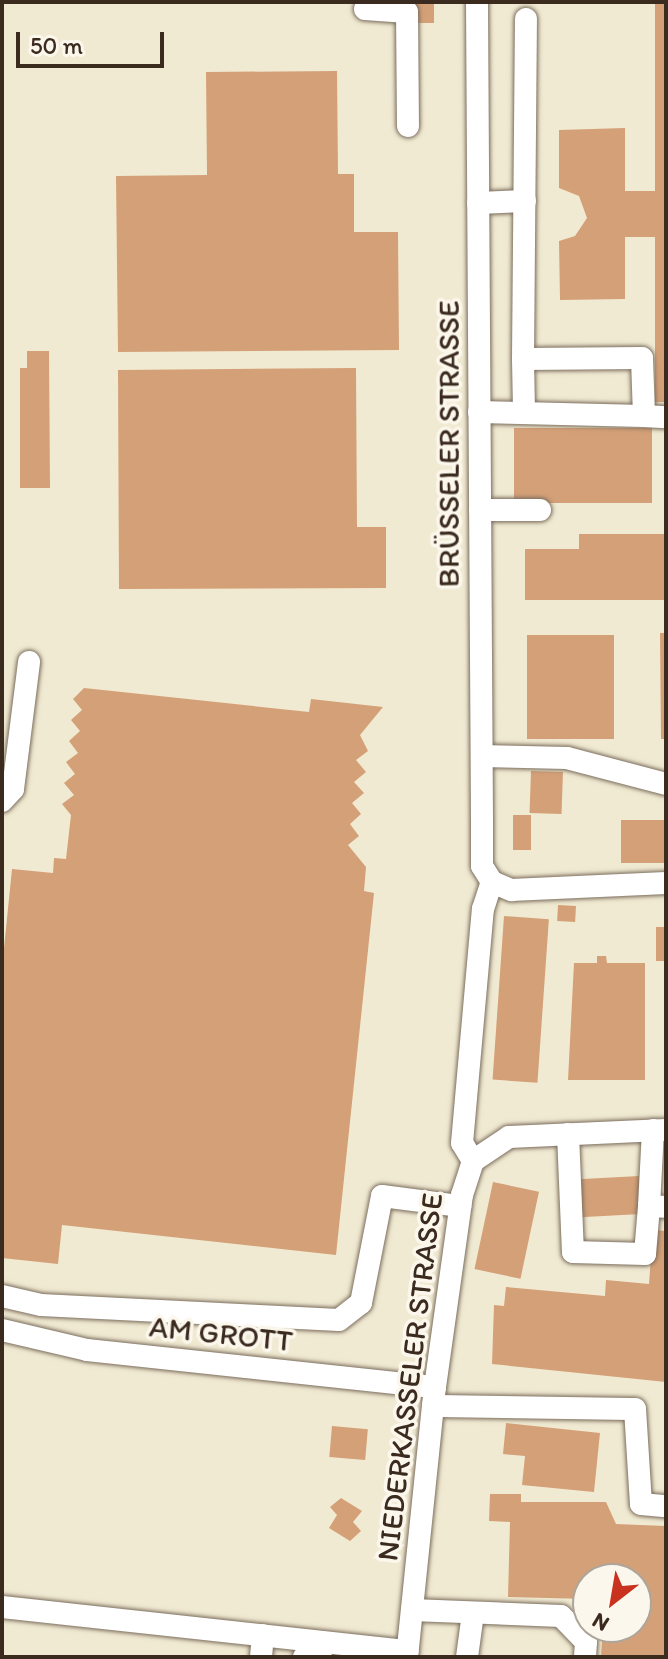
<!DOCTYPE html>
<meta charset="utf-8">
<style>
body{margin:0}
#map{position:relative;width:668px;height:1659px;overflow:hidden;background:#f1ead2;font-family:Itim,sans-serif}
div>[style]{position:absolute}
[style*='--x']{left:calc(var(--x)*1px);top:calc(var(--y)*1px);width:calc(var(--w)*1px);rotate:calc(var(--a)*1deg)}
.building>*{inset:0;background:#d4a077;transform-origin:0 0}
.roads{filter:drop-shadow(0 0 2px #7b6d5d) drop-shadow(0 0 2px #7b6d5d)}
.minor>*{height:22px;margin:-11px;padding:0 11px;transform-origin:11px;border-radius:11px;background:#fff}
span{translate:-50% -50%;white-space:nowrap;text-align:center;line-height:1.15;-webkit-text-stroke:7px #fbf7ec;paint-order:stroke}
.street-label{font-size:30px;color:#3b2a1e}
.frame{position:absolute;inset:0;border:4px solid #3b2a1e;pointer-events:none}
.north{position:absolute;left:572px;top:1563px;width:80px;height:80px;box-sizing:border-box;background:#fbf7ec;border:2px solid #aea59a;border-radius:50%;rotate:211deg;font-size:22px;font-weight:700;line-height:32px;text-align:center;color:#3b2a1e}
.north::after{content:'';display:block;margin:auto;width:28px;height:36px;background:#c8321e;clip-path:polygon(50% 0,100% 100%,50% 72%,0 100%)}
.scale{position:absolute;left:16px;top:32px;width:148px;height:36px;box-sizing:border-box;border:4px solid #3b2a1e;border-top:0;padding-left:10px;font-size:24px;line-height:28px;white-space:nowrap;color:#3b2a1e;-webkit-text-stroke:6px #fbf7ec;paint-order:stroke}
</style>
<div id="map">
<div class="building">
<i style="left:416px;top:2px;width:18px;height:21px"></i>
<i style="clip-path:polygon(655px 2px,666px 2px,666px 402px,655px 402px,655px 237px,625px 237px,625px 299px,560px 300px,559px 241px,575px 236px,587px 218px,579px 196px,559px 188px,559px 130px,625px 128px,625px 191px,655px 191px)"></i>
<i style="clip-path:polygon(337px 71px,338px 174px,354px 174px,354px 232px,398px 232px,399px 350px,118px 352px,116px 176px,207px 175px,206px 72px)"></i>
<i style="clip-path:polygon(27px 351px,49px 351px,50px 488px,20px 488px,20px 368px,27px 368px)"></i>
<i style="clip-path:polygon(356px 368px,357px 527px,386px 527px,386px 588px,119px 589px,118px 370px)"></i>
<i style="left:514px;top:428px;width:138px;height:75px"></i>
<i style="clip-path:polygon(579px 534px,666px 534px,666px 600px,525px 600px,525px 549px,579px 549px)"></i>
<i style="clip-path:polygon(660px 633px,666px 633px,666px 739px,661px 739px)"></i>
<i style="left:527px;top:635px;width:87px;height:104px"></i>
<i style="clip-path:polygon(84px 688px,309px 712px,311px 699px,383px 707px,360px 735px,368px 751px,356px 760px,366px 772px,354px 782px,364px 793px,352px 803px,361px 814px,350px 824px,359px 836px,348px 845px,366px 867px,364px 891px,374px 893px,336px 1255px,62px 1225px,58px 1264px,2px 1258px,2px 968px,12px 869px,53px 873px,54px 858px,66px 859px,71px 815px,62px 804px,74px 795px,64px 783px,75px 774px,66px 762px,78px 753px,69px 741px,80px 731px,71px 720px,82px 710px,73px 699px)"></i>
<i style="left:531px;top:771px;width:32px;height:42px;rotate:2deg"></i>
<i style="left:513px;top:815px;width:18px;height:35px"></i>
<i style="left:621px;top:820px;width:45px;height:43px"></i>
<i style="left:558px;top:905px;width:18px;height:16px;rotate:3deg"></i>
<i style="left:504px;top:916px;width:45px;height:164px;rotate:4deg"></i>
<i style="left:656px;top:927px;width:10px;height:34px"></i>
<i style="clip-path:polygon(597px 956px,606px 956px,607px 963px,645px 963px,645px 1080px,568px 1080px,574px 963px,597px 963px)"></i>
<i style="left:639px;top:1176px;width:38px;height:61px;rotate:87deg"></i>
<i style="left:493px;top:1182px;width:47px;height:89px;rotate:12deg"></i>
<i style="clip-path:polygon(653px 1230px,666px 1231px,666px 1382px,492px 1364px,494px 1305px,504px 1306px,506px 1287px,605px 1296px,606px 1280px,649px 1284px)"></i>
<i style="clip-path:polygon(506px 1423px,600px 1433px,594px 1492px,522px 1485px,525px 1456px,503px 1454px)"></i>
<i style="left:332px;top:1426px;width:36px;height:31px;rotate:5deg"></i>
<i style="clip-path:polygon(490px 1494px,521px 1494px,521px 1502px,606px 1502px,616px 1524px,666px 1526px,666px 1657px,601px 1657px,603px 1627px,636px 1627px,636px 1579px,588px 1579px,588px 1599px,508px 1597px,510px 1522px,489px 1521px)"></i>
<i style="clip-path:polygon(341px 1498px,362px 1511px,353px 1522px,361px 1531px,350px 1541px,329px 1528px,337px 1515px,330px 1507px)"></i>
</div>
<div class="roads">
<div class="minor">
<i style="--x:477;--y:2;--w:825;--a:89.65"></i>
<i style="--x:482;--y:827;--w:39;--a:90"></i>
<i style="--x:482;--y:866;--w:19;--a:58"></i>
<i style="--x:365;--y:9;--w:42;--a:4.1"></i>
<i style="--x:407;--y:12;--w:114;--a:89.5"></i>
<i style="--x:478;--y:203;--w:47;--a:-2.4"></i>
<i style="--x:523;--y:359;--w:340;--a:-89.5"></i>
<i style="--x:479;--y:412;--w:165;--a:1.4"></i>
<i style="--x:644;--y:416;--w:58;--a:-92"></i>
<i style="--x:642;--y:358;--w:119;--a:179.5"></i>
<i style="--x:523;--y:359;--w:52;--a:88.9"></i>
<i style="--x:644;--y:416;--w:22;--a:3"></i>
<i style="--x:480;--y:510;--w:60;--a:0"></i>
<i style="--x:482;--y:756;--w:85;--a:1.3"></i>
<i style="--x:567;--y:758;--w:102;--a:14.7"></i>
<i style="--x:2;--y:801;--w:16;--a:-47"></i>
<i style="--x:13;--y:789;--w:128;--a:-82.8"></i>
<i style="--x:492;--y:882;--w:21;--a:23"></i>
<i style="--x:511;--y:890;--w:155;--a:-2.6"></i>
<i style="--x:653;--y:1130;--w:76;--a:93"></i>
<i style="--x:649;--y:1206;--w:17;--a:3"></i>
<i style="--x:568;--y:1134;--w:118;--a:87.6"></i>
<i style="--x:573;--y:1252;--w:72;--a:1.6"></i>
<i style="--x:645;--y:1254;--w:48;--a:-85.2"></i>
<i style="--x:473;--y:1161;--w:21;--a:-121"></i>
<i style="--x:462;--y:1143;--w:235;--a:-84.9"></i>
<i style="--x:483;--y:909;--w:28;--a:-72"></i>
<i style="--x:2;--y:1296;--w:40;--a:13"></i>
<i style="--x:41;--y:1305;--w:298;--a:2.9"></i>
<i style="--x:339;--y:1320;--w:28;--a:-38"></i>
<i style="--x:361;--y:1303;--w:109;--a:-78.9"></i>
<i style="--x:382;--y:1196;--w:79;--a:7.3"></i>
<i style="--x:2;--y:1330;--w:87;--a:13.2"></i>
<i style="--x:87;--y:1350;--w:350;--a:6.1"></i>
<i style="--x:433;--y:1406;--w:202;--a:0.9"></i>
<i style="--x:635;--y:1409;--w:95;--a:86.4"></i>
<i style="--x:641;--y:1504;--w:25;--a:5"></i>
<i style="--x:2;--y:1607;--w:408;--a:6.2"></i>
<i style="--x:412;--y:1610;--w:149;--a:2.3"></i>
<i style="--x:561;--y:1616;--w:36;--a:46"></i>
<i style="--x:586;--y:1642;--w:15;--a:94"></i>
<i style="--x:261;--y:1657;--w:22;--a:-85"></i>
<i style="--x:304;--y:1657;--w:17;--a:0"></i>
<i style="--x:407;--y:1657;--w:271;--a:-84.1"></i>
<i style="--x:435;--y:1387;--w:194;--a:-82"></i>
<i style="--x:462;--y:1195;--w:36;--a:-72"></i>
<i style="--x:473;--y:1161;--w:43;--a:-33.7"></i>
<i style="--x:509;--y:1137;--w:157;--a:-2.6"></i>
<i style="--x:467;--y:1657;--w:44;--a:-82.2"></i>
</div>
</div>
<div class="street-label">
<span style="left:449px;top:444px;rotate:-90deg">BRÜSSELER STRASSE</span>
<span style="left:221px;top:1334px;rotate:6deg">AM GROTT</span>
<span style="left:410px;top:1377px;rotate:-83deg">NIEDERKASSELER STRASSE</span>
</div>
<div class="frame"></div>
<div class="north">N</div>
<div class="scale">50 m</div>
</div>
